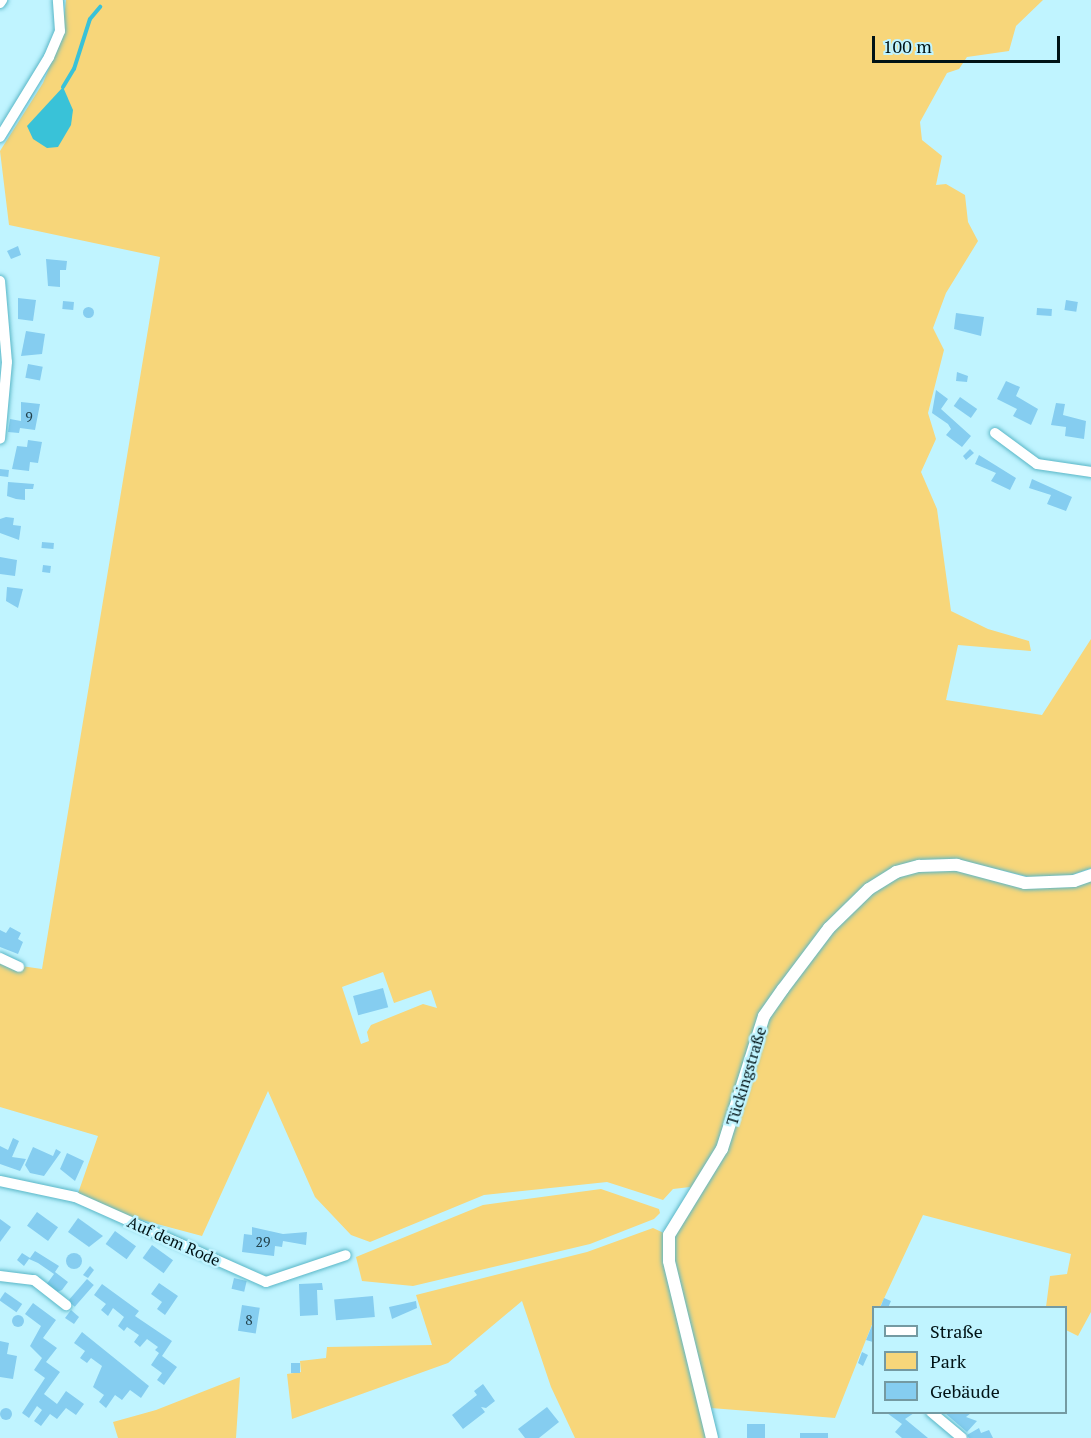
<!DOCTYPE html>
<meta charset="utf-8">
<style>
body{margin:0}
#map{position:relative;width:1091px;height:1438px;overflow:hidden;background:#c0f4ff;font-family:"PT Serif",serif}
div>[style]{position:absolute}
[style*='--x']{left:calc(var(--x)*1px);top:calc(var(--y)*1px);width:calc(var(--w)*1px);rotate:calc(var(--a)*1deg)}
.green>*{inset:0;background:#f7d67a}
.water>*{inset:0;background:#39c2d8}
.stream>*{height:4px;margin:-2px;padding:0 2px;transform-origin:2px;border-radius:2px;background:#39c2d8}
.building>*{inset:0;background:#85cdf0;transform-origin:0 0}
.round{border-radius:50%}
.roads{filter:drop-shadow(0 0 2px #59b6c7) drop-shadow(0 0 2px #59b6c7)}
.minor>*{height:10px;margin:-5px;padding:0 5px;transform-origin:5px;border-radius:5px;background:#fff}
.tertiary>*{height:12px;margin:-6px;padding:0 6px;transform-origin:6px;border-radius:6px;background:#fff}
span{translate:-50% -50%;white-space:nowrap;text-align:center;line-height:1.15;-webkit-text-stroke:5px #c0f4ff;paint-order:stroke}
.number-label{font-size:14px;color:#22424c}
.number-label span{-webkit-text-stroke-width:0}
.street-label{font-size:16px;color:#011316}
.legend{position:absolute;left:872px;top:1306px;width:195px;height:108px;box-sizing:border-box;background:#c0f4ff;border:2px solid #749aa2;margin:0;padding:8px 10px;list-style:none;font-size:18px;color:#011316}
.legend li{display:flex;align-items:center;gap:12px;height:30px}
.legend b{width:30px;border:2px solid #749aa2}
.scale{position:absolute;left:872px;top:36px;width:188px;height:27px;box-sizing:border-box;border:3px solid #011316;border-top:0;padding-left:8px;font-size:18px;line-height:21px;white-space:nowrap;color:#011316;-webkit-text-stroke:4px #c0f4ff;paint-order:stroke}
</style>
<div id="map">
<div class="green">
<i style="clip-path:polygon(evenodd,66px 0,1043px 0,1016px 26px,1009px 51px,967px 57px,959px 69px,947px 73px,920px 122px,922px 140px,942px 156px,936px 185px,946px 184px,965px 195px,968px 222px,978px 241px,946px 293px,933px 328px,944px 350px,928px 413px,936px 439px,921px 472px,937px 509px,951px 611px,988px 629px,1029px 641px,1031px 651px,958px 645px,946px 700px,1042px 715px,1091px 639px,1091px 868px,1066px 877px,1033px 878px,959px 860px,957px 865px,1025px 883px,1074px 881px,1091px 875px,1091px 1312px,1078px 1336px,1066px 1330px,1066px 1308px,1046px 1307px,1050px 1276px,1067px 1274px,1071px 1254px,923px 1215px,880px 1307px,874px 1308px,873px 1322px,835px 1418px,711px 1408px,700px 1410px,706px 1438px,575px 1438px,551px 1387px,522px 1301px,448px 1363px,292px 1419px,287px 1374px,301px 1372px,300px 1361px,326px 1358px,327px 1347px,432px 1345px,416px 1295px,587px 1252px,653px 1228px,668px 1235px,691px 1194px,690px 1187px,673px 1189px,663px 1200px,607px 1182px,484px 1195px,370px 1242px,351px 1235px,315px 1197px,268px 1091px,202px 1236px,75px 1202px,98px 1136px,0 1107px,0 963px,42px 969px,160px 257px,9px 225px,0 151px,43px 83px,62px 36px,66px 0,383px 972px,394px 1003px,431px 990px,437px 1008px,423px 1004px,371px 1025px,367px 1032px,369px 1041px,361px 1044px,342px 987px,383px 972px)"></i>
<i style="clip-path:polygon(601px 1189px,659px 1209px,660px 1213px,654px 1219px,590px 1244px,413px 1286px,362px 1281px,356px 1257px,483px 1205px)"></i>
<i style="clip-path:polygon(240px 1377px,236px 1438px,118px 1438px,113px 1422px,156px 1410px)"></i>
</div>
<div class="water">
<i style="clip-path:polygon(63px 87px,73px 110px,71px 125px,58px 147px,47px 148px,33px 139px,27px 126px)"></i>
</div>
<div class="stream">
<i style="--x:63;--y:87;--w:21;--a:-59"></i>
<i style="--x:74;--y:69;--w:52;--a:-72.3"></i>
<i style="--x:90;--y:19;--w:16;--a:-50"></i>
</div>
<div class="building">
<i style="clip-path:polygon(18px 246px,21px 255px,11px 259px,7px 251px)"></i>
<i style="clip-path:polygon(46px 259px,67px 261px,66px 270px,60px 270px,60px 287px,48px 286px)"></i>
<i style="clip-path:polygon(18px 298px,36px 300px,33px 321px,18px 319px)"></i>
<i style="left:1066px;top:300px;width:12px;height:10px;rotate:9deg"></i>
<i style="left:63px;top:301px;width:11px;height:8px;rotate:5deg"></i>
<i class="round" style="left:82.5px;top:306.5px;width:11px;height:11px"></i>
<i style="left:1037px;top:308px;width:15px;height:7px;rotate:4deg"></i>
<i style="clip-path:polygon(956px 313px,984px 317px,981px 336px,954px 329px)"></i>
<i style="clip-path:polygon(26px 331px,45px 334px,42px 354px,21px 356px)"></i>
<i style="left:28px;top:364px;width:15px;height:14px;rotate:11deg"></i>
<i style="clip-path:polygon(957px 372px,968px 376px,967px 382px,956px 381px)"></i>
<i style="clip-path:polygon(1006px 381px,1020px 387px,1016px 396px,1038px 409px,1031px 425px,1013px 416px,1017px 409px,997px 399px)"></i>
<i style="clip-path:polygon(936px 390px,948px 399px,941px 409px,971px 436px,962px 447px,946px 435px,951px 429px,948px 424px,932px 413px)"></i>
<i style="left:960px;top:397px;width:21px;height:11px;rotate:35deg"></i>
<i style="clip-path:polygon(21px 402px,40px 404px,35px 430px,20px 428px,19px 433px,8px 432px,10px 419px,21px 421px)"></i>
<i style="clip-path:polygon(1056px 403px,1065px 404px,1063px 415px,1086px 421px,1084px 439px,1065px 436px,1066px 427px,1051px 425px)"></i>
<i style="clip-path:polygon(28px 440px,42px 442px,38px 463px,30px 462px,29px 471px,12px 469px,17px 446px,27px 447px)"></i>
<i style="clip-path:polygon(970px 449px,974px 453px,966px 460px,963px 456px)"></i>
<i style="clip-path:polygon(979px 455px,1016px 478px,1010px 490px,991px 481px,996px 473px,975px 464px)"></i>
<i style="left:0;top:469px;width:9px;height:7px;rotate:6deg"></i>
<i style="clip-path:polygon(1032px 479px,1072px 497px,1066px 511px,1047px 504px,1051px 495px,1029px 488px)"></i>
<i style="clip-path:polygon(8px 482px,34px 484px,33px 489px,25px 489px,25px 500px,16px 499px,7px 496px)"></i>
<i style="clip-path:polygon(6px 517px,14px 518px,13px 525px,21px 526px,19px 540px,0 533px,0 519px)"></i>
<i style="left:42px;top:542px;width:12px;height:6px;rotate:5deg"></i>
<i style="clip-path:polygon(0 557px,17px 560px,15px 576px,0 574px)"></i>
<i style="left:43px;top:565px;width:8px;height:7px;rotate:7deg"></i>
<i style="clip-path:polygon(7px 587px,23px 589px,18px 608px,6px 601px)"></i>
<i style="clip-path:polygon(10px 927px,21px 933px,18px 939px,23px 942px,18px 954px,0 947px,0 930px,6px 933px)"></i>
<i style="left:383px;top:988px;width:20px;height:31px;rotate:75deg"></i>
<i style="clip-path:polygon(13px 1138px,19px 1141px,12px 1157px,26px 1159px,20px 1171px,0 1164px,0 1146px,8px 1150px)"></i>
<i style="clip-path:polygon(33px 1147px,53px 1156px,56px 1149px,61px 1152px,44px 1176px,30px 1173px,25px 1165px)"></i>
<i style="clip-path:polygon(67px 1153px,84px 1161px,75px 1181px,60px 1169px)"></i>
<i style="left:37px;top:1212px;width:26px;height:17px;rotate:36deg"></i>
<i style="clip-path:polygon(78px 1218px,103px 1236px,89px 1247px,68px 1232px)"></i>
<i style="clip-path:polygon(0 1219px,11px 1227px,0 1242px)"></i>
<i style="clip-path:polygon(252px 1227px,283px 1234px,307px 1232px,306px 1245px,283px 1241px,282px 1247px,275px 1246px,274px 1256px,242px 1252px,244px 1234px,252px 1235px)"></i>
<i style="left:115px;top:1231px;width:26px;height:16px;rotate:36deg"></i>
<i style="left:152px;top:1245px;width:26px;height:16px;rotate:36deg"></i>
<i style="clip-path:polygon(35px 1251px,59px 1266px,55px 1272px,68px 1282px,62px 1290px,55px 1293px,46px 1285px,54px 1274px,38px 1263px,29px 1259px,24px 1266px,17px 1260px,22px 1253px,30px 1258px)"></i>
<i class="round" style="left:66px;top:1253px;width:16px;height:16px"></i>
<i style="clip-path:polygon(90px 1266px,94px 1270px,88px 1278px,83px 1275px)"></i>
<i style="left:234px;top:1278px;width:13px;height:11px;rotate:13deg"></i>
<i style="left:87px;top:1279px;width:9px;height:29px;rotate:41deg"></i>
<i style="clip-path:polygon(159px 1283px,178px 1296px,165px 1315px,157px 1309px,162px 1302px,151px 1294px)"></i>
<i style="clip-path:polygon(322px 1283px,323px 1290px,317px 1290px,318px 1315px,300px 1316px,299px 1284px)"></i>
<i style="clip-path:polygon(102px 1284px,139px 1311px,135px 1316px,172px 1341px,162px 1356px,177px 1367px,164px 1385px,157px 1380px,162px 1373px,151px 1365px,159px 1353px,155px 1350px,158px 1347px,147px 1339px,140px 1347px,134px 1342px,139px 1335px,127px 1327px,124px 1331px,118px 1326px,124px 1317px,113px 1308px,108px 1316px,101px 1310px,106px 1304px,94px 1295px)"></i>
<i style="left:5px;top:1292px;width:21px;height:10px;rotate:35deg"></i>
<i style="left:373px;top:1296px;width:21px;height:39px;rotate:85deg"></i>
<i style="clip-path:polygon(884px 1298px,891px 1301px,888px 1308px,880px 1308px)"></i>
<i style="clip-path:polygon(416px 1301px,417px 1308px,392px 1319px,389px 1307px)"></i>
<i style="clip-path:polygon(33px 1303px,56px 1320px,43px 1338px,57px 1348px,46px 1362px,60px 1372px,44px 1394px,57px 1404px,66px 1391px,84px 1404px,76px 1415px,66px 1408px,57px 1419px,50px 1414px,41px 1426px,34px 1421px,42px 1410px,37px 1406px,29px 1418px,22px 1413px,45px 1378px,34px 1370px,42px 1358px,30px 1346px,41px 1326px,25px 1314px)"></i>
<i style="left:242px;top:1305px;width:18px;height:26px;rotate:9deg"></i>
<i style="clip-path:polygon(71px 1310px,79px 1317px,74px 1324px,65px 1318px)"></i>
<i class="round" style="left:12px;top:1315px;width:12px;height:12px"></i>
<i style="clip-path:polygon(873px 1323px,873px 1342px,866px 1340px)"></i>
<i style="clip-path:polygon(82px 1332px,149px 1386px,141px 1398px,130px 1390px,122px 1400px,115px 1395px,106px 1408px,99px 1402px,104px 1395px,93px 1387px,102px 1366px,91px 1358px,87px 1363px,80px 1358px,85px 1351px,74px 1343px)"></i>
<i style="clip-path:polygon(0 1341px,9px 1343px,7px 1354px,17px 1356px,13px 1379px,0 1377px)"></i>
<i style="clip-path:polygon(862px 1352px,868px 1355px,863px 1366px,858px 1363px)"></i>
<i style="left:291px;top:1363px;width:9px;height:10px"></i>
<i style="clip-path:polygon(483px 1384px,495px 1401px,486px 1408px,481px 1407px,485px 1412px,463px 1429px,452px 1415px,477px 1395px,474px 1391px)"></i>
<i style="clip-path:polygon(547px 1407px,559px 1422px,539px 1438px,525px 1438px,518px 1429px)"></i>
<i class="round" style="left:0;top:1408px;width:12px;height:12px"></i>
<i style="clip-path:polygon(887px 1413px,914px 1413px,905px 1419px,928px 1438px,902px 1438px,895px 1432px,902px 1424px)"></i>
<i style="clip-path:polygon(945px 1413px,971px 1413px,966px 1417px,977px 1421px,967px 1432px)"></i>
<i style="left:747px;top:1424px;width:18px;height:14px"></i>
<i style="clip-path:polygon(979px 1428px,981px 1433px,989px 1430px,993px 1438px,969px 1438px,967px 1435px)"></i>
<i style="left:800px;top:1433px;width:28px;height:5px"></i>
</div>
<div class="roads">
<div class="minor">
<i style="--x:0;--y:3;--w:4;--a:-56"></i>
<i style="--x:0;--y:137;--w:94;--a:-58.5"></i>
<i style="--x:49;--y:57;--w:28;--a:-67"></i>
<i style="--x:60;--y:31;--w:31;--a:-94"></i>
<i style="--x:0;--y:281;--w:81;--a:85.1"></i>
<i style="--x:7;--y:362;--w:77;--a:95.2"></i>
<i style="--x:995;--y:433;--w:52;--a:36.4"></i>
<i style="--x:1037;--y:464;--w:55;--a:8.4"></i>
<i style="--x:0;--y:958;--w:21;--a:25"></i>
<i style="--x:0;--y:1181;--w:77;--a:12"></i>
<i style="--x:75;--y:1197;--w:209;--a:24"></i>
<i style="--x:266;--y:1282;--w:84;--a:-18.6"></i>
<i style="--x:0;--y:1276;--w:34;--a:7"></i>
<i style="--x:34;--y:1280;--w:41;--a:38"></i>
<i style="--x:931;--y:1412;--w:40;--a:40"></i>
</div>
<div class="tertiary">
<i style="--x:712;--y:1438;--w:182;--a:-103.7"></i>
<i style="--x:669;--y:1261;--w:26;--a:-90"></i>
<i style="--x:669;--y:1235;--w:101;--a:-58.4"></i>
<i style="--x:722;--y:1149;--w:139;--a:-72.5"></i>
<i style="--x:764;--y:1016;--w:33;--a:-55"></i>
<i style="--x:783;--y:989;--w:76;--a:-53"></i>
<i style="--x:829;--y:928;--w:56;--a:-44.3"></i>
<i style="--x:869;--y:889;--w:32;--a:-32"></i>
<i style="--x:896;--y:872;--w:24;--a:-15"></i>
<i style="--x:919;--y:866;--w:38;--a:-2"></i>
<i style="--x:957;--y:865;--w:70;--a:14.8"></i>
<i style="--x:1025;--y:883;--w:49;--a:-2.3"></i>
<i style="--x:1074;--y:881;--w:18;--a:-19"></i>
</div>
</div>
<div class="number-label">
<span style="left:29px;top:417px">9</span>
<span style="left:263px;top:1242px">29</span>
<span style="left:249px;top:1320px">8</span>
</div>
<div class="street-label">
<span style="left:746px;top:1076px;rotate:-73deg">Tückingstraße</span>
<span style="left:174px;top:1241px;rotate:24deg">Auf dem Rode</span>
</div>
<ul class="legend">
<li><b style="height:8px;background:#fff"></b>Straße</li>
<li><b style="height:16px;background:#f7d67a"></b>Park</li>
<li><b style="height:16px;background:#85cdf0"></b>Gebäude</li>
</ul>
<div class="scale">100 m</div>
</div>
